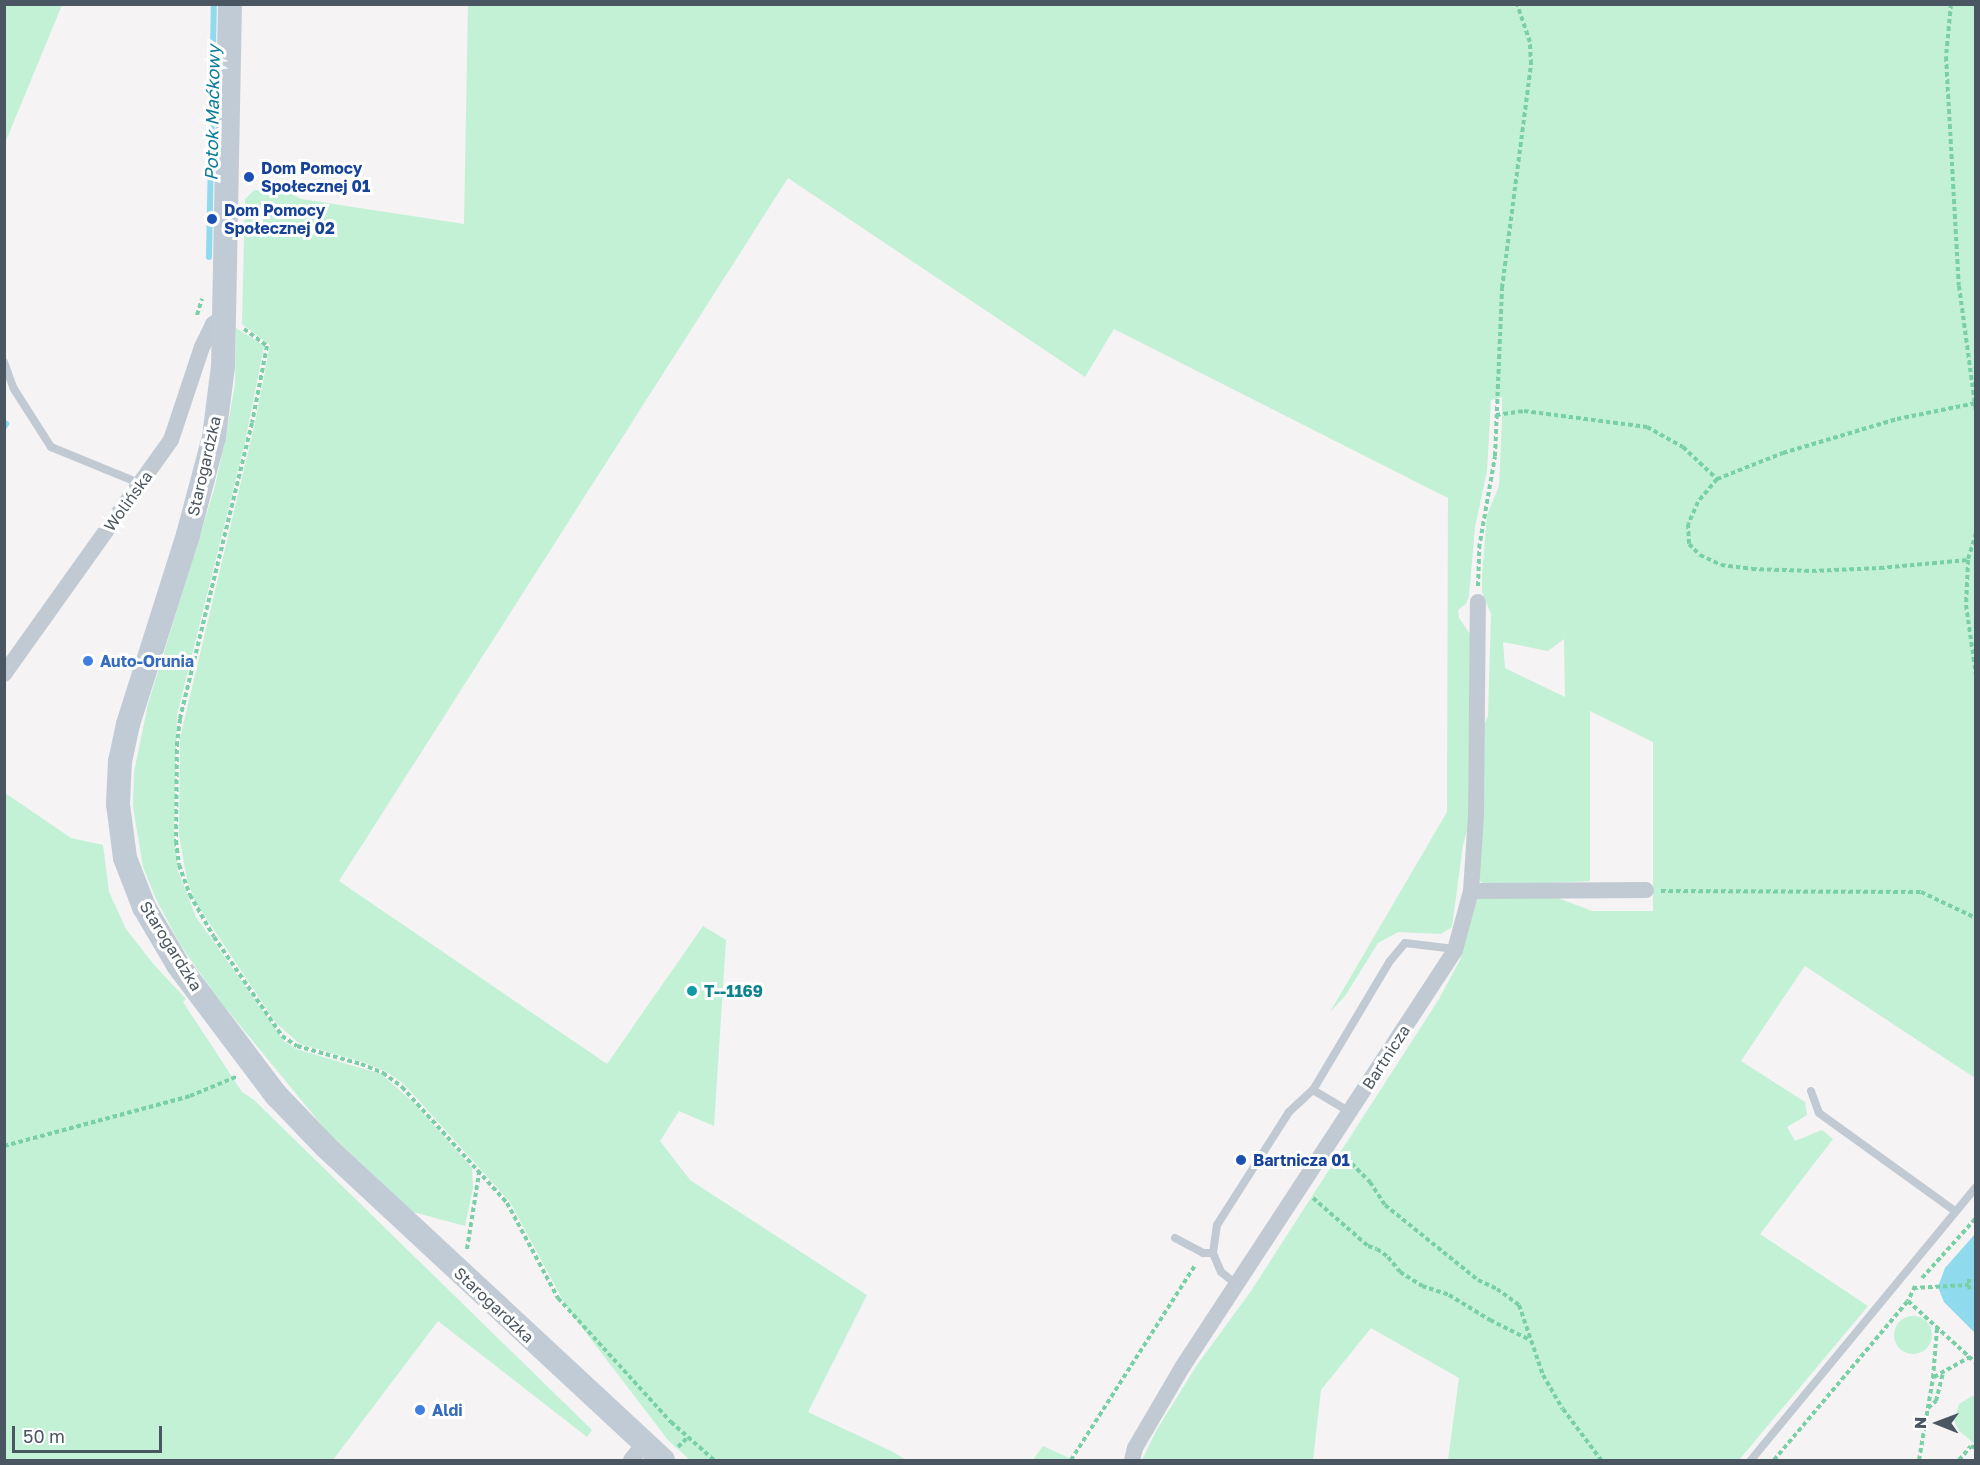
<!DOCTYPE html>
<meta charset="utf-8">
<style>
body{margin:0}
#map{position:relative;width:1980px;height:1465px;overflow:hidden;background:#f5f3f3;font-family:"Golos Text",sans-serif}
div>[style]{position:absolute}
[style*='--x']{left:calc(var(--x)*1px);top:calc(var(--y)*1px);width:calc(var(--w)*1px);rotate:calc(var(--a)*1deg)}
.green>*{inset:0;background:#c3f1d5}
.round{border-radius:50%}
.water>*{inset:0;background:#90daee}
.stream>*{height:6px;margin:-3px;padding:0 3px;transform-origin:3px;border-radius:3px;background:#90daee}
.path>*{height:4px;margin-top:-2px;transform-origin:0;background:repeating-linear-gradient(90deg,#7ad0a6 0 4.5px,transparent 0 7.5px)}
.lane>*{height:8px;margin:-4px;padding:0 4px;transform-origin:4px;border-radius:4px;background:#c1cad2}
.street>*{height:16px;margin:-8px;padding:0 8px;transform-origin:8px;border-radius:8px;background:#c1cad2}
.secondary>*{height:24px;margin:-12px;padding:0 12px;transform-origin:12px;border-radius:12px;background:#c1cbd6}
.dots>*{width:16px;height:16px;translate:-50% -50%;box-sizing:border-box;border:3px solid #fff;border-radius:50%}
span{translate:-50% -50%;white-space:nowrap;text-align:center;line-height:1.15;-webkit-text-stroke:6px #fff;paint-order:stroke}
.transit-label{font-size:16px;color:#164399;font-weight:700}
.left{translate:0 -50%;text-align:left}
.street-label{font-size:16px;color:#4a5661}
.shop-label{font-size:16px;color:#366cbe;font-weight:700}
.culture-label{font-size:16px;color:#0d838f;font-weight:700}
.water-label{font-size:18px;color:#0c7c9b;font-style:italic}
.frame{position:absolute;inset:0;border:6px solid #4a5661;pointer-events:none}
.north{position:absolute;left:1908px;top:1393px;width:60px;height:60px;-webkit-text-stroke:4px #fff;paint-order:stroke;rotate:271deg;font-size:16px;font-weight:700;line-height:24px;text-align:center;color:#4a5661}
.north::after{content:'';display:block;margin:auto;width:21px;height:27px;background:#4a5661;clip-path:polygon(50% 0,100% 100%,50% 72%,0 100%)}
.scale{position:absolute;left:12px;top:1426px;width:150px;height:27px;box-sizing:border-box;border:3px solid #4a5661;border-top:0;padding-left:8px;font-size:18px;line-height:21px;white-space:nowrap;color:#4a5661;-webkit-text-stroke:4px #fff;paint-order:stroke}
</style>
<div id="map">
<div class="green">
<i style="clip-path:polygon(5px 4px,62px 5px,5px 143px,4px 5px)"></i>
<i style="clip-path:polygon(evenodd,468px 5px,1975px 5px,1975px 1078px,1805px 966px,1741px 1061px,1805px 1102px,1807px 1115px,1787px 1127px,1795px 1141px,1822px 1130px,1833px 1139px,1760px 1234px,1868px 1306px,1739px 1460px,1448px 1460px,1459px 1378px,1371px 1328px,1321px 1390px,1313px 1460px,1142px 1460px,1156px 1431px,1197px 1365px,1251px 1291px,1439px 999px,1460px 960px,1473px 908px,1478px 899px,1550px 895px,1592px 911px,1653px 911px,1653px 742px,1590px 711px,1590px 881px,1486px 886px,1480px 881px,1477px 871px,1481px 731px,1488px 716px,1491px 614px,1482px 592px,1482px 576px,1487px 515px,1499px 486px,1502px 422px,1502px 397px,1491px 400px,1487px 471px,1475px 527px,1469px 596px,1466px 604px,1458px 610px,1459px 618px,1470px 634px,1468px 827px,1463px 845px,1452px 927px,1441px 934px,1398px 932px,1378px 943px,1345px 996px,1330px 1012px,1447px 812px,1448px 498px,1114px 329px,1085px 377px,788px 178px,339px 881px,607px 1064px,703px 926px,726px 940px,714px 1126px,679px 1111px,660px 1141px,690px 1180px,867px 1295px,808px 1412px,891px 1451px,906px 1460px,690px 1460px,668px 1440px,567px 1308px,510px 1202px,404px 1084px,387px 1072px,363px 1062px,300px 1044px,276px 1023px,196px 903px,187px 880px,179px 835px,180px 738px,255px 423px,270px 345px,242px 324px,245px 199px,254px 190px,286px 191px,301px 199px,464px 224px,468px 5px,1564px 639px,1565px 697px,1505px 668px,1503px 642px,1548px 651px,1564px 639px)"></i>
<i style="clip-path:polygon(236px 328px,264px 346px,245px 442px,177px 715px,174px 834px,178px 871px,196px 917px,284px 1041px,296px 1049px,381px 1074px,415px 1104px,472px 1168px,473px 1188px,465px 1226px,413px 1212px,325px 1129px,220px 1001px,181px 946px,156px 899px,143px 867px,133px 807px,134px 772px,148px 704px,214px 490px,226px 437px,235px 384px)"></i>
<i style="clip-path:polygon(5px 793px,71px 838px,103px 845px,109px 892px,126px 929px,155px 966px,186px 999px,183px 1002px,242px 1092px,254px 1100px,592px 1430px,587px 1437px,438px 1321px,333px 1460px,5px 1460px)"></i>
<i class="round" style="left:1894px;top:1316px;width:38px;height:38px"></i>
<i style="clip-path:polygon(1972px 1396px,1975px 1396px,1975px 1444px,1959px 1431px,1954px 1420px,1959px 1404px)"></i>
<i style="clip-path:polygon(1043px 1446px,1067px 1457px,1071px 1460px,1033px 1460px)"></i>
</div>
<div class="water">
<i style="clip-path:polygon(1975px 1234px,1975px 1333px,1944px 1302px,1938px 1287px,1945px 1268px)"></i>
</div>
<div class="stream">
<i style="--x:209;--y:257;--w:253;--a:-88.9"></i>
<i style="--x:4;--y:427;--w:4;--a:-56"></i>
</div>
<div class="path">
<i style="--x:1951;--y:4;--w:53;--a:95.4"></i>
<i style="--x:1946;--y:57;--w:229;--a:86.8"></i>
<i style="--x:1959;--y:286;--w:126;--a:82.3"></i>
<i style="--x:197;--y:315;--w:17;--a:-73"></i>
<i style="--x:244;--y:329;--w:29;--a:36"></i>
<i style="--x:267;--y:346;--w:78;--a:101"></i>
<i style="--x:252;--y:423;--w:305;--a:103.7"></i>
<i style="--x:180;--y:719;--w:23;--a:97"></i>
<i style="--x:177;--y:742;--w:99;--a:90.6"></i>
<i style="--x:176;--y:841;--w:24;--a:83"></i>
<i style="--x:179;--y:865;--w:32;--a:70"></i>
<i style="--x:190;--y:895;--w:48;--a:60.3"></i>
<i style="--x:214;--y:937;--w:120;--a:55.5"></i>
<i style="--x:282;--y:1036;--w:18;--a:34"></i>
<i style="--x:297;--y:1046;--w:66;--a:15.7"></i>
<i style="--x:361;--y:1064;--w:24;--a:22"></i>
<i style="--x:383;--y:1073;--w:24;--a:36"></i>
<i style="--x:402;--y:1087;--w:156;--a:47.8"></i>
<i style="--x:507;--y:1203;--w:108;--a:61.8"></i>
<i style="--x:558;--y:1298;--w:168;--a:47.7"></i>
<i style="--x:671;--y:1422;--w:57;--a:41.5"></i>
<i style="--x:1496;--y:415;--w:28;--a:-8"></i>
<i style="--x:1524;--y:411;--w:124;--a:7.4"></i>
<i style="--x:1647;--y:427;--w:41;--a:29.1"></i>
<i style="--x:1683;--y:447;--w:47;--a:43.3"></i>
<i style="--x:1717;--y:479;--w:71;--a:-21.5"></i>
<i style="--x:1783;--y:453;--w:119;--a:-16.6"></i>
<i style="--x:1897;--y:419;--w:81;--a:-11.4"></i>
<i style="--x:1717;--y:479;--w:30;--a:130"></i>
<i style="--x:1698;--y:502;--w:24;--a:114"></i>
<i style="--x:1688;--y:524;--w:20;--a:87"></i>
<i style="--x:1689;--y:544;--w:16;--a:45"></i>
<i style="--x:1700;--y:555;--w:23;--a:25"></i>
<i style="--x:1721;--y:565;--w:31;--a:7"></i>
<i style="--x:1752;--y:569;--w:60;--a:1.9"></i>
<i style="--x:1812;--y:571;--w:68;--a:-2.5"></i>
<i style="--x:1880;--y:568;--w:88;--a:-5.2"></i>
<i style="--x:1976;--y:533;--w:28;--a:107"></i>
<i style="--x:1968;--y:560;--w:45;--a:92.5"></i>
<i style="--x:1966;--y:605;--w:71;--a:81.9"></i>
<i style="--x:1478;--y:586;--w:38;--a:-88"></i>
<i style="--x:1479;--y:548;--w:93;--a:-80.1"></i>
<i style="--x:1495;--y:456;--w:168;--a:-87.6"></i>
<i style="--x:1502;--y:288;--w:226;--a:-82.6"></i>
<i style="--x:1531;--y:64;--w:22;--a:-93"></i>
<i style="--x:1530;--y:42;--w:40;--a:-108.9"></i>
<i style="--x:1661;--y:891;--w:260;--a:0.2"></i>
<i style="--x:1921;--y:892;--w:61;--a:25.3"></i>
<i style="--x:4;--y:1146;--w:193;--a:-15"></i>
<i style="--x:190;--y:1096;--w:52;--a:-22.6"></i>
<i style="--x:1341;--y:1153;--w:41;--a:45"></i>
<i style="--x:1370;--y:1182;--w:27;--a:57"></i>
<i style="--x:1385;--y:1205;--w:119;--a:38.9"></i>
<i style="--x:1478;--y:1280;--w:21;--a:25"></i>
<i style="--x:1497;--y:1289;--w:27;--a:36"></i>
<i style="--x:1519;--y:1305;--w:74;--a:71.1"></i>
<i style="--x:1543;--y:1375;--w:39;--a:60"></i>
<i style="--x:1563;--y:1409;--w:64;--a:53.3"></i>
<i style="--x:1313;--y:1198;--w:73;--a:41.1"></i>
<i style="--x:1368;--y:1246;--w:9;--a:18"></i>
<i style="--x:1377;--y:1249;--w:14;--a:36"></i>
<i style="--x:1388;--y:1257;--w:19;--a:51"></i>
<i style="--x:1400;--y:1272;--w:26;--a:32"></i>
<i style="--x:1422;--y:1286;--w:28;--a:18"></i>
<i style="--x:1449;--y:1295;--w:48;--a:31.4"></i>
<i style="--x:1490;--y:1320;--w:45;--a:26.6"></i>
<i style="--x:467;--y:1249;--w:77;--a:-81"></i>
<i style="--x:1922;--y:1278;--w:81;--a:-48"></i>
<i style="--x:1969;--y:1279;--w:6;--a:90"></i>
<i style="--x:1915;--y:1286;--w:17;--a:115"></i>
<i style="--x:1908;--y:1301;--w:92;--a:42.4"></i>
<i style="--x:1913;--y:1288;--w:56;--a:-3.1"></i>
<i style="--x:1969;--y:1285;--w:6;--a:81"></i>
<i style="--x:1934;--y:1377;--w:41;--a:-29.1"></i>
<i style="--x:1928;--y:1408;--w:11;--a:-41"></i>
<i style="--x:1936;--y:1401;--w:30;--a:-76"></i>
<i style="--x:678;--y:1447;--w:14;--a:-45"></i>
<i style="--x:1071;--y:1460;--w:232;--a:-57.5"></i>
<i style="--x:1774;--y:1460;--w:208;--a:-49.9"></i>
<i style="--x:1919;--y:1460;--w:83;--a:-80.3"></i>
<i style="--x:1933;--y:1378;--w:50;--a:-85.4"></i>
<i style="--x:1959;--y:1460;--w:18;--a:-49"></i>
<i style="--x:1971;--y:1446;--w:5;--a:22"></i>
</div>
<div class="lane">
<i style="--x:4;--y:362;--w:29;--a:70"></i>
<i style="--x:14;--y:389;--w:69;--a:57.5"></i>
<i style="--x:51;--y:447;--w:97;--a:22.3"></i>
<i style="--x:1313;--y:1090;--w:43;--a:30.7"></i>
<i style="--x:1811;--y:1091;--w:23;--a:70"></i>
<i style="--x:1819;--y:1113;--w:168;--a:35.8"></i>
<i style="--x:1175;--y:1238;--w:32;--a:28"></i>
<i style="--x:1203;--y:1253;--w:10;--a:0"></i>
<i style="--x:1236;--y:1284;--w:19;--a:-141"></i>
<i style="--x:1221;--y:1272;--w:21;--a:-113"></i>
<i style="--x:1213;--y:1253;--w:28;--a:-82"></i>
<i style="--x:1217;--y:1225;--w:134;--a:-57.5"></i>
<i style="--x:1289;--y:1112;--w:33;--a:-43"></i>
<i style="--x:1313;--y:1090;--w:150;--a:-59.2"></i>
<i style="--x:1390;--y:961;--w:23;--a:-50"></i>
<i style="--x:1405;--y:943;--w:50;--a:6.8"></i>
<i style="--x:1751;--y:1460;--w:354;--a:-50.5"></i>
</div>
<div class="street">
<i style="--x:4;--y:674;--w:287;--a:-54.5"></i>
<i style="--x:171;--y:440;--w:98;--a:-71.6"></i>
<i style="--x:202;--y:347;--w:25;--a:-64"></i>
<i style="--x:213;--y:324;--w:14;--a:-30"></i>
<i style="--x:1471;--y:891;--w:175;--a:-0.3"></i>
<i style="--x:631;--y:1460;--w:21;--a:-51"></i>
<i style="--x:1132;--y:1460;--w:12;--a:-76"></i>
<i style="--x:1135;--y:1448;--w:95;--a:-59.7"></i>
<i style="--x:1183;--y:1366;--w:497;--a:-56.8"></i>
<i style="--x:1455;--y:950;--w:61;--a:-74.8"></i>
<i style="--x:1471;--y:891;--w:75;--a:-86.2"></i>
<i style="--x:1476;--y:816;--w:214;--a:-89.5"></i>
</div>
<div class="secondary">
<i style="--x:230;--y:4;--w:362;--a:91.1"></i>
<i style="--x:223;--y:366;--w:72;--a:97.2"></i>
<i style="--x:214;--y:437;--w:101;--a:104.9"></i>
<i style="--x:188;--y:535;--w:198;--a:107.6"></i>
<i style="--x:128;--y:724;--w:38;--a:102"></i>
<i style="--x:120;--y:761;--w:43;--a:92.7"></i>
<i style="--x:118;--y:804;--w:54;--a:82.6"></i>
<i style="--x:125;--y:858;--w:53;--a:68.8"></i>
<i style="--x:144;--y:907;--w:67;--a:59.6"></i>
<i style="--x:178;--y:965;--w:163;--a:53"></i>
<i style="--x:276;--y:1095;--w:72;--a:46.1"></i>
<i style="--x:326;--y:1147;--w:460;--a:42.9"></i>
</div>
<div class="dots">
<i style="left:249px;top:177px;background:#1a4fb4"></i>
<i style="left:212px;top:219px;background:#1a4fb4"></i>
<i style="left:88px;top:661px;background:#3f7fe0"></i>
<i style="left:692px;top:991px;background:#0f9aa8"></i>
<i style="left:1241px;top:1160px;background:#1a4fb4"></i>
<i style="left:420px;top:1410px;background:#3f7fe0"></i>
</div>
<div class="transit-label">
<span class="left" style="left:261px;top:177px">Dom Pomocy<br>Społecznej 01</span>
<span class="left" style="left:224px;top:219px">Dom Pomocy<br>Społecznej 02</span>
<span class="left" style="left:1253px;top:1160px">Bartnicza 01</span>
</div>
<div class="street-label">
<span style="left:204px;top:466px;rotate:-77deg">Starogardzka</span>
<span style="left:128px;top:501px;rotate:-54deg">Wolińska</span>
<span style="left:171px;top:946px;rotate:58deg">Starogardzka</span>
<span style="left:1386px;top:1057px;rotate:-57deg">Bartnicza</span>
<span style="left:494px;top:1305px;rotate:43deg">Starogardzka</span>
</div>
<div class="shop-label">
<span class="left" style="left:100px;top:661px">Auto-Orunia</span>
<span class="left" style="left:432px;top:1410px">Aldi</span>
</div>
<div class="culture-label">
<span class="left" style="left:704px;top:991px">T--1169</span>
</div>
<div class="water-label">
<span style="left:212px;top:113px;rotate:-89deg">Potok Maćkowy</span>
</div>
<div class="frame"></div>
<div class="north">N</div>
<div class="scale">50 m</div>
</div>
